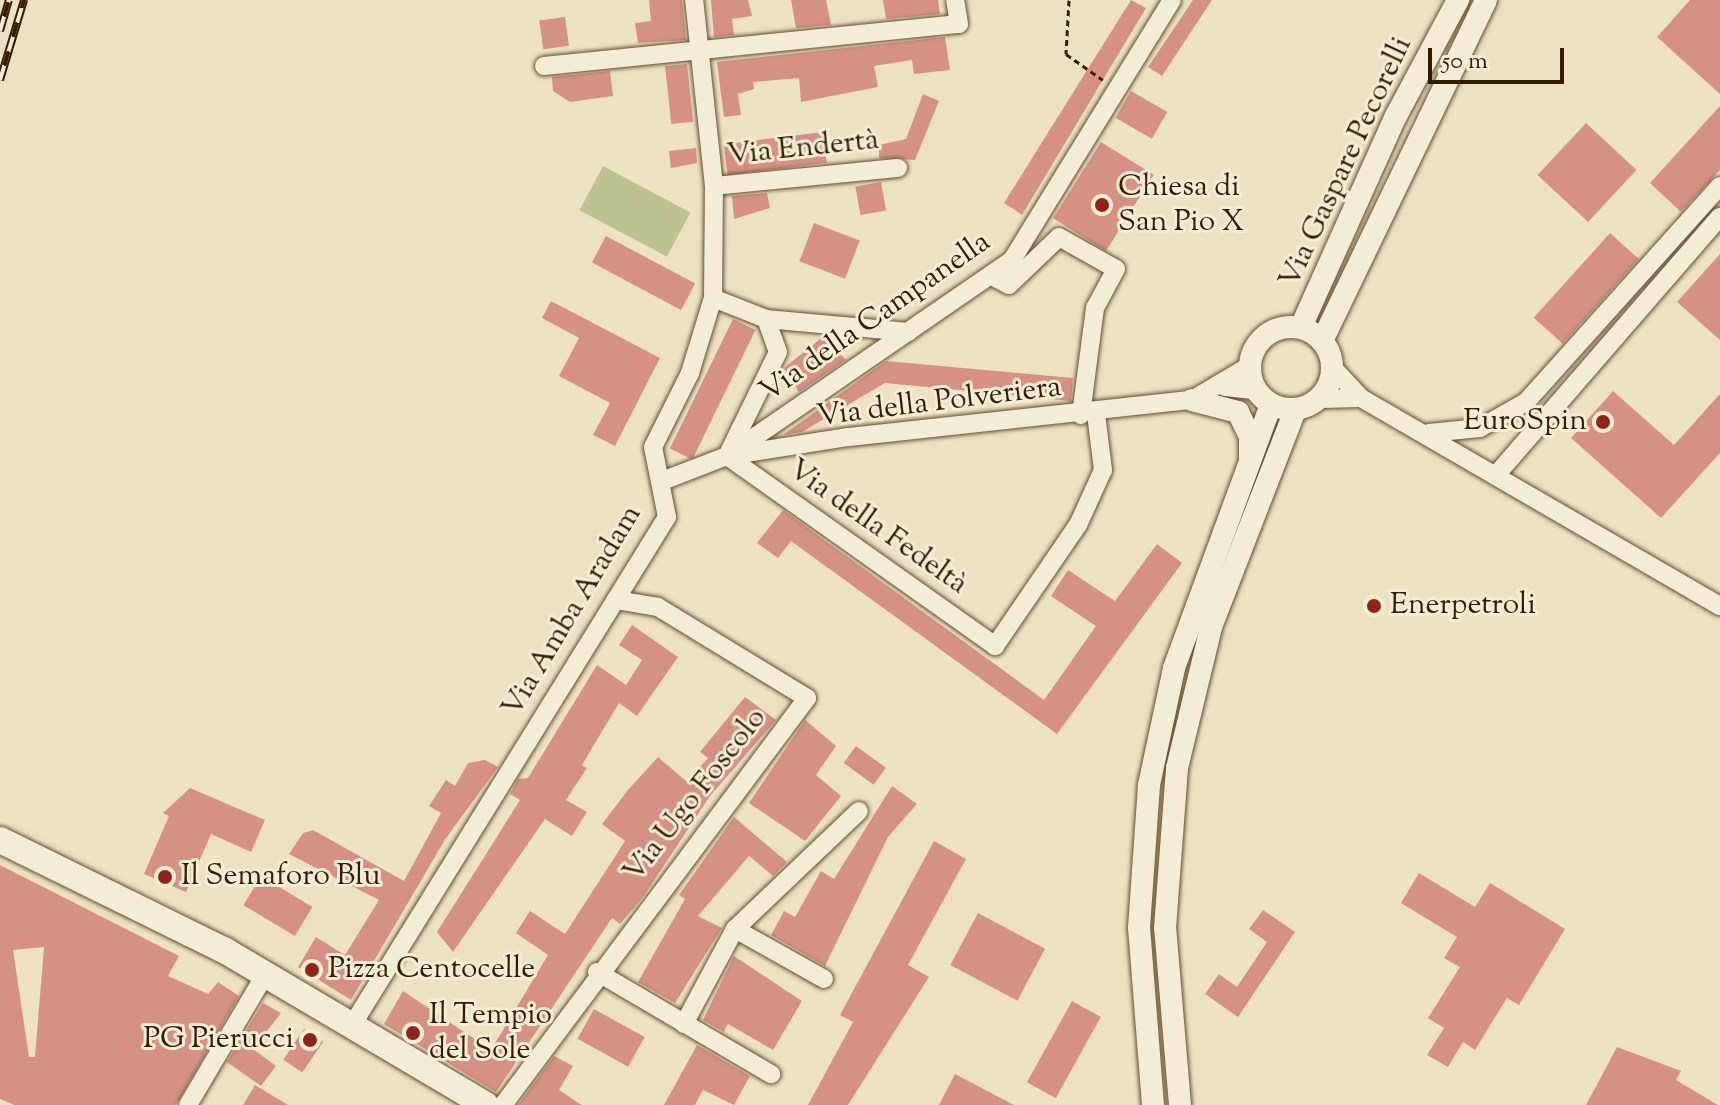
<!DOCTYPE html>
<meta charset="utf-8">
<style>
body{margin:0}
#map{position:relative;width:1720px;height:1105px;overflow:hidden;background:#ece2c2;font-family:"Sorts Mill Goudy",serif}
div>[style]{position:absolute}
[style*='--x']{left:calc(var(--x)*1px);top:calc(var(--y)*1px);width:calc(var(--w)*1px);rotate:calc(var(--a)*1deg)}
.green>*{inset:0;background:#bcc290;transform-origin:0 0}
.building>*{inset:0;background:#d59284;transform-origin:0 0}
.path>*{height:3px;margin-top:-1.5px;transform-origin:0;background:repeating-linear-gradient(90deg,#361d00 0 6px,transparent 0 10px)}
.roads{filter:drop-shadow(0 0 2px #644e30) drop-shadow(0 0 2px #644e30)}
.minor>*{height:18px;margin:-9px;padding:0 9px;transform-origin:9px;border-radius:9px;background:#f3ecd7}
.tertiary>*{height:22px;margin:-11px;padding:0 11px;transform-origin:11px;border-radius:11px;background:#f3ecd7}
.tertiary>.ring{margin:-11px;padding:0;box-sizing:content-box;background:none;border:22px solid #f3ecd7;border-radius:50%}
.secondary>*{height:26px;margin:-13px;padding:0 13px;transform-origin:13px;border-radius:13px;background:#f3ecd7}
.rail>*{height:8px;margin-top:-4px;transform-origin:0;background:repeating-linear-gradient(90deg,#f3ecd7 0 15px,#361d00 0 30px);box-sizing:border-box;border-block:2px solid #361d00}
.dots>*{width:22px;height:22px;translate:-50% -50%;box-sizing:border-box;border:4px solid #f3ecd7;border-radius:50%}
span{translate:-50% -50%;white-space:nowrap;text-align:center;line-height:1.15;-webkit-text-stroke:6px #f3ecd7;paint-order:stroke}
.street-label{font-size:30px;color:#361d00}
.poi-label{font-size:30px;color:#361d00}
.left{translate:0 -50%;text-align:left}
.right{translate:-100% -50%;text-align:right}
.scale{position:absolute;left:1428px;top:48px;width:136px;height:36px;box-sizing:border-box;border:4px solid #361d00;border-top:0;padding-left:10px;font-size:24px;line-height:28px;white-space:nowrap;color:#361d00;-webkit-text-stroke:6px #f3ecd7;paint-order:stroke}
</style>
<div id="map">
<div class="green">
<i style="left:603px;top:166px;width:99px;height:50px;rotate:28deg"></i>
</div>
<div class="building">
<i style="clip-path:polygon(649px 0,682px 0,686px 40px,638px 43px,635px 23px,651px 21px)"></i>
<i style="clip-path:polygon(711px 0,748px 0,752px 16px,732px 19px,734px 35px,714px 37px)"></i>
<i style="clip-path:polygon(791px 0,826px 0,831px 25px,796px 28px)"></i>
<i style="clip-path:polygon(883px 0,938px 0,940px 14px,886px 19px)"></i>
<i style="clip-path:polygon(1131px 0,1146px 8px,1022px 215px,1004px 203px)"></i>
<i style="clip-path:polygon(1193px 0,1212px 0,1162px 76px,1148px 67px)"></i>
<i style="clip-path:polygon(1690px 0,1720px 0,1720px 94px,1657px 37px)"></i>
<i style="left:565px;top:17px;width:29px;height:26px;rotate:82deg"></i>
<i style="clip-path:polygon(945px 37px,950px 70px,914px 74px,912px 60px,874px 66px,878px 87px,801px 102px,799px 78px,753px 82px,754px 89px,738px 94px,741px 115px,724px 117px,717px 62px)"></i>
<i style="left:687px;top:64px;width:58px;height:22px;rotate:84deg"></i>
<i style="clip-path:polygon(610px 71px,613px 96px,570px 102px,553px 91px,552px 77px)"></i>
<i style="left:1131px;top:91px;width:42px;height:31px;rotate:30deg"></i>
<i style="clip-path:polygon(923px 94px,939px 101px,915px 160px,879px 158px,879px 145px,906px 139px)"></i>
<i style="clip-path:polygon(1720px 106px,1720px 170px,1681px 212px,1650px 183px)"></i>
<i style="left:1586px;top:123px;width:69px;height:71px;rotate:43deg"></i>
<i style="left:823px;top:132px;width:31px;height:100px;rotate:83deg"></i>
<i style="left:1101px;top:142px;width:62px;height:90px;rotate:32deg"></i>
<i style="clip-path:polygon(696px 148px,697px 163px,671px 168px,669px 151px)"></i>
<i style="left:881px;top:182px;width:29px;height:26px;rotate:80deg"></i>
<i style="clip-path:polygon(767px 193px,770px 208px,734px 219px,732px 196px)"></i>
<i style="left:814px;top:223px;width:49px;height:41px;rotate:21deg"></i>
<i style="left:1610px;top:233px;width:39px;height:114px;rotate:42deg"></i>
<i style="left:606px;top:236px;width:101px;height:30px;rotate:28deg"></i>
<i style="clip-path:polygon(1720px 254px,1720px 340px,1677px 302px)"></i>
<i style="clip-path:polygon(551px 301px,660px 358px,615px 446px,593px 435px,610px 403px,559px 376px,579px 338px,542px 318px)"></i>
<i style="left:733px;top:319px;width:25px;height:144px;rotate:26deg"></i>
<i style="clip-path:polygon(824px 336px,846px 360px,799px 392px,784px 368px)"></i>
<i style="clip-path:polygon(886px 361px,1073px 378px,1071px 401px,885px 383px,802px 432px,783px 435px)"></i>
<i style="clip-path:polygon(1613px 391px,1674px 445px,1720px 394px,1720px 453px,1661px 518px,1571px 438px)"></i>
<i style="clip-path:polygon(783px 510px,1044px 700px,1096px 626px,1051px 596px,1068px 570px,1115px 601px,1157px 544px,1182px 563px,1057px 734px,791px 541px,778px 558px,757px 543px)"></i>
<i style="clip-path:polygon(632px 625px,678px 657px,637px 716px,619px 703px,582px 765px,587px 768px,566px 800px,587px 812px,572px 836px,545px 819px,453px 952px,437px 932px,520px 800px,510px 794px,518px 779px,528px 778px,597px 665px,626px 685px,642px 660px,619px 645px)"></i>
<i style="clip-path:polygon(745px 697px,776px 720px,710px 796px,643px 897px,620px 924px,612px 918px,496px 1092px,384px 1024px,403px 991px,491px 1050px,548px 955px,516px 933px,530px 911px,565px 934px,625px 841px,602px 824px,628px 790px,658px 757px,687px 782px,708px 758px,700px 752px)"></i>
<i style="clip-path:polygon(805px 720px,836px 746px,816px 775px,841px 796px,805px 841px,749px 803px)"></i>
<i style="left:856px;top:746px;width:37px;height:21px;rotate:36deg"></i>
<i style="clip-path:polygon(485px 760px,498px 767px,446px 838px,351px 1000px,298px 967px,316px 937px,345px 955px,379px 900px,289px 854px,303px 833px,313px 830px,404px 881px,441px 813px,429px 806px,446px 780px,455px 786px,468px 763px)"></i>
<i style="clip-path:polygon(892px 786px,917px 804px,888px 837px,825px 966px,771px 935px,784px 911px,795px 917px,821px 871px,834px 879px)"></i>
<i style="clip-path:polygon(190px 788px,265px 820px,251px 852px,211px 834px,186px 892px,144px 874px,169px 816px,163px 813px)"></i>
<i style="clip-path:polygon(734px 817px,787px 862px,773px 876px,749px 856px,698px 916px,722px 928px,675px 1003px,638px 982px,685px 899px,679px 895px)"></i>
<i style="clip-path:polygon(934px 841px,966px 859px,908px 965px,929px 977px,848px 1105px,808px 1105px,853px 1022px,840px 1015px)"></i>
<i style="clip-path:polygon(evenodd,0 865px,179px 956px,168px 976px,208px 994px,218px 982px,239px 996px,176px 1105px,14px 1105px,0 1099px,0 865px,44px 947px,35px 1057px,29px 1057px,13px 950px,44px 947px)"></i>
<i style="clip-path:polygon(1419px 873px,1475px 907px,1490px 883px,1565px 929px,1519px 1005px,1507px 998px,1475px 1050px,1463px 1042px,1448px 1067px,1427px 1055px,1444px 1028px,1428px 1018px,1460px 967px,1444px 958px,1457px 937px,1401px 903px)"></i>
<i style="left:261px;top:876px;width:60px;height:34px;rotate:31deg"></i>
<i style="clip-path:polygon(1263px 910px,1295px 932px,1238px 1017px,1205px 994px,1219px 974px,1237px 987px,1267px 942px,1249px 929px)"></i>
<i style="left:978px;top:913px;width:76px;height:59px;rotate:28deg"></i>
<i style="clip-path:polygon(734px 956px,802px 1001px,773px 1050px,728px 1024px,724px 1032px,703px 1020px)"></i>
<i style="left:1072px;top:1001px;width:33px;height:93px;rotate:29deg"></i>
<i style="clip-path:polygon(263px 1003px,281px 1013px,253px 1049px,276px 1066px,261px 1086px,227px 1062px)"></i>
<i style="left:594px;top:1009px;width:58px;height:34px;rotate:29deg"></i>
<i style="left:304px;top:1029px;width:23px;height:37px;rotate:34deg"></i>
<i style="clip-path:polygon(697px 1045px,750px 1076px,734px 1105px,703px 1090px,695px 1105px,664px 1105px)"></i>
<i style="clip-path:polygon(1617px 1047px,1681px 1071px,1676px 1080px,1718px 1105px,1586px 1105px)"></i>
<i style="clip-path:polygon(554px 1056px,573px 1066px,559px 1090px,582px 1105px,518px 1105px)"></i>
<i style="clip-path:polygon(955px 1074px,1014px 1105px,939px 1105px)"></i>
<i style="clip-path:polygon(255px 1085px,288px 1105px,243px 1105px)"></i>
</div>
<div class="path">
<i style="--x:1069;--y:0;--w:54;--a:93.2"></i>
<i style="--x:1066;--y:54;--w:45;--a:35.1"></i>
</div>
<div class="roads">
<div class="minor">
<i style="--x:544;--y:66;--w:417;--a:-5.8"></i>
<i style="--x:959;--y:24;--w:24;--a:-99"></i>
<i style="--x:714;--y:186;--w:185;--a:-5.6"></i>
<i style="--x:990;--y:275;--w:21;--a:28"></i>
<i style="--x:1009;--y:285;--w:69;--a:-43.8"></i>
<i style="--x:1059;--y:237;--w:65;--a:29.3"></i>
<i style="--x:1116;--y:269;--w:44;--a:118.3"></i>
<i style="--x:1095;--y:308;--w:108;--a:97.5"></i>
<i style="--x:713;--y:298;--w:57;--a:21.6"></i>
<i style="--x:766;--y:319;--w:35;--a:70"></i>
<i style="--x:778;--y:352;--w:114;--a:116.1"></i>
<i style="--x:766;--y:319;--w:143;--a:5.2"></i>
<i style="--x:1333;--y:368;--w:41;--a:47"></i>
<i style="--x:1361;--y:398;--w:415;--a:30.1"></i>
<i style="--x:1225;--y:387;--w:31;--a:6"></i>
<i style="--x:1320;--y:399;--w:41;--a:-1.4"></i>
<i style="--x:1429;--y:433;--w:51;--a:-5.6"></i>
<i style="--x:1480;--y:428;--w:53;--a:-29.5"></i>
<i style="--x:1526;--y:402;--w:290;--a:-48.1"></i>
<i style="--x:727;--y:456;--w:346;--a:-34.5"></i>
<i style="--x:1012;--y:260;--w:305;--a:-58.4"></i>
<i style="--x:727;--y:456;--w:329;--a:35.3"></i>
<i style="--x:995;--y:646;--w:147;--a:-55.6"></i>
<i style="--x:1078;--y:525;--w:60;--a:-65.6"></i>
<i style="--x:1103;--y:470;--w:56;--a:-97.1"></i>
<i style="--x:1497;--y:474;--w:340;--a:-49.1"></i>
<i style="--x:662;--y:481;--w:70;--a:-21"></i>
<i style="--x:727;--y:456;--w:123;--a:-8.9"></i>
<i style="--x:849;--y:437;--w:345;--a:-6.2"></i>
<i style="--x:1192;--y:400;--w:66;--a:-30.8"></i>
<i style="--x:735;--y:929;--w:102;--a:29.3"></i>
<i style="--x:597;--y:972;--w:202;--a:30.4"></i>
<i style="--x:684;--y:1024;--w:108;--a:-61.8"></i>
<i style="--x:735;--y:929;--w:171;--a:-43.6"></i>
<i style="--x:351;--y:1027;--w:600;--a:-58.22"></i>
<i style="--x:667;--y:517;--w:71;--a:-101.3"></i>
<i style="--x:653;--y:447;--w:83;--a:-63.4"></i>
<i style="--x:690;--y:373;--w:78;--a:-73"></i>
<i style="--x:713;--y:298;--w:112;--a:-89.5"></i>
<i style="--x:714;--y:186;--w:187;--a:-96.1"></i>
<i style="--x:188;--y:1105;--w:151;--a:-59.4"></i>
<i style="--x:503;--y:1105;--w:508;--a:-53.24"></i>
<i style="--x:807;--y:698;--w:175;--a:-148.6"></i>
<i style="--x:658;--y:607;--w:43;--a:-170.5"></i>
</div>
<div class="tertiary">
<i class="ring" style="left:1250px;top:327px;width:60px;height:60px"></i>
<i style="--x:1301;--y:327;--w:231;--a:-65.8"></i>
<i style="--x:1396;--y:116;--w:132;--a:-61.9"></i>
<i style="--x:1322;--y:341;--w:378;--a:-64.3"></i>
<i style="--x:1192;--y:400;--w:48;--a:14.6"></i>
<i style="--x:1238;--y:412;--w:28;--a:64"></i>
<i style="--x:1250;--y:437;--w:23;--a:90"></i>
<i style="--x:1153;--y:1105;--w:178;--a:-94.5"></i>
<i style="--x:1139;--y:928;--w:143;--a:-86"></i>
<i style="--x:1149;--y:785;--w:120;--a:-77.9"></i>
<i style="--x:1174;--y:668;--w:280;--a:-69.8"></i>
<i style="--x:1180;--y:1105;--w:178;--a:-94.8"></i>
<i style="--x:1165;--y:928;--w:160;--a:-85.7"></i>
<i style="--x:1177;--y:768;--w:145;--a:-76.4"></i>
<i style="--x:1211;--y:627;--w:233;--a:-68.8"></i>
</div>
<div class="secondary">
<i style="--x:0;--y:840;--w:250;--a:26.2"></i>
<i style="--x:224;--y:950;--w:304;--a:30.6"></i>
</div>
</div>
<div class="rail">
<i style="--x:0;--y:31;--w:32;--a:-74"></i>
<i style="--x:0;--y:80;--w:84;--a:-73.3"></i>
</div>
<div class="dots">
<i style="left:1102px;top:205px;background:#8f2418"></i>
<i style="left:1603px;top:422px;background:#8f2418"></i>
<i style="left:1374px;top:606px;background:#8f2418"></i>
<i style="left:165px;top:877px;background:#8f2418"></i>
<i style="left:312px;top:970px;background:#8f2418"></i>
<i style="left:413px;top:1033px;background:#8f2418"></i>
<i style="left:310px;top:1040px;background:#8f2418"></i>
</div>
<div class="street-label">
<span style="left:803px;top:149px;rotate:-6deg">Via Endertà</span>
<span style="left:1347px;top:163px;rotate:-65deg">Via Gaspare Pecorelli</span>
<span style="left:876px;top:318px;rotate:-35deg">Via della Campanella</span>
<span style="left:939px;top:403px;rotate:-7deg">Via della Polveriera</span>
<span style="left:877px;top:528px;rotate:35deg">Via della Fedeltà</span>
<span style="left:573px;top:612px;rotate:-59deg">Via Amba Aradam</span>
<span style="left:696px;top:796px;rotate:-52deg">Via Ugo Foscolo</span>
</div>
<div class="poi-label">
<span class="left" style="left:1118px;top:205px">Chiesa di<br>San Pio X</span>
<span class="right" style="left:1587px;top:422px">EuroSpin</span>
<span class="left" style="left:1390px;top:606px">Enerpetroli</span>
<span class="left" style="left:181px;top:877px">Il Semaforo Blu</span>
<span class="left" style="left:328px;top:970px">Pizza Centocelle</span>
<span class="left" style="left:429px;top:1033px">Il Tempio<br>del Sole</span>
<span class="right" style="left:294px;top:1040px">PG Pierucci</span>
</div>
<div class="scale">50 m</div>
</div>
